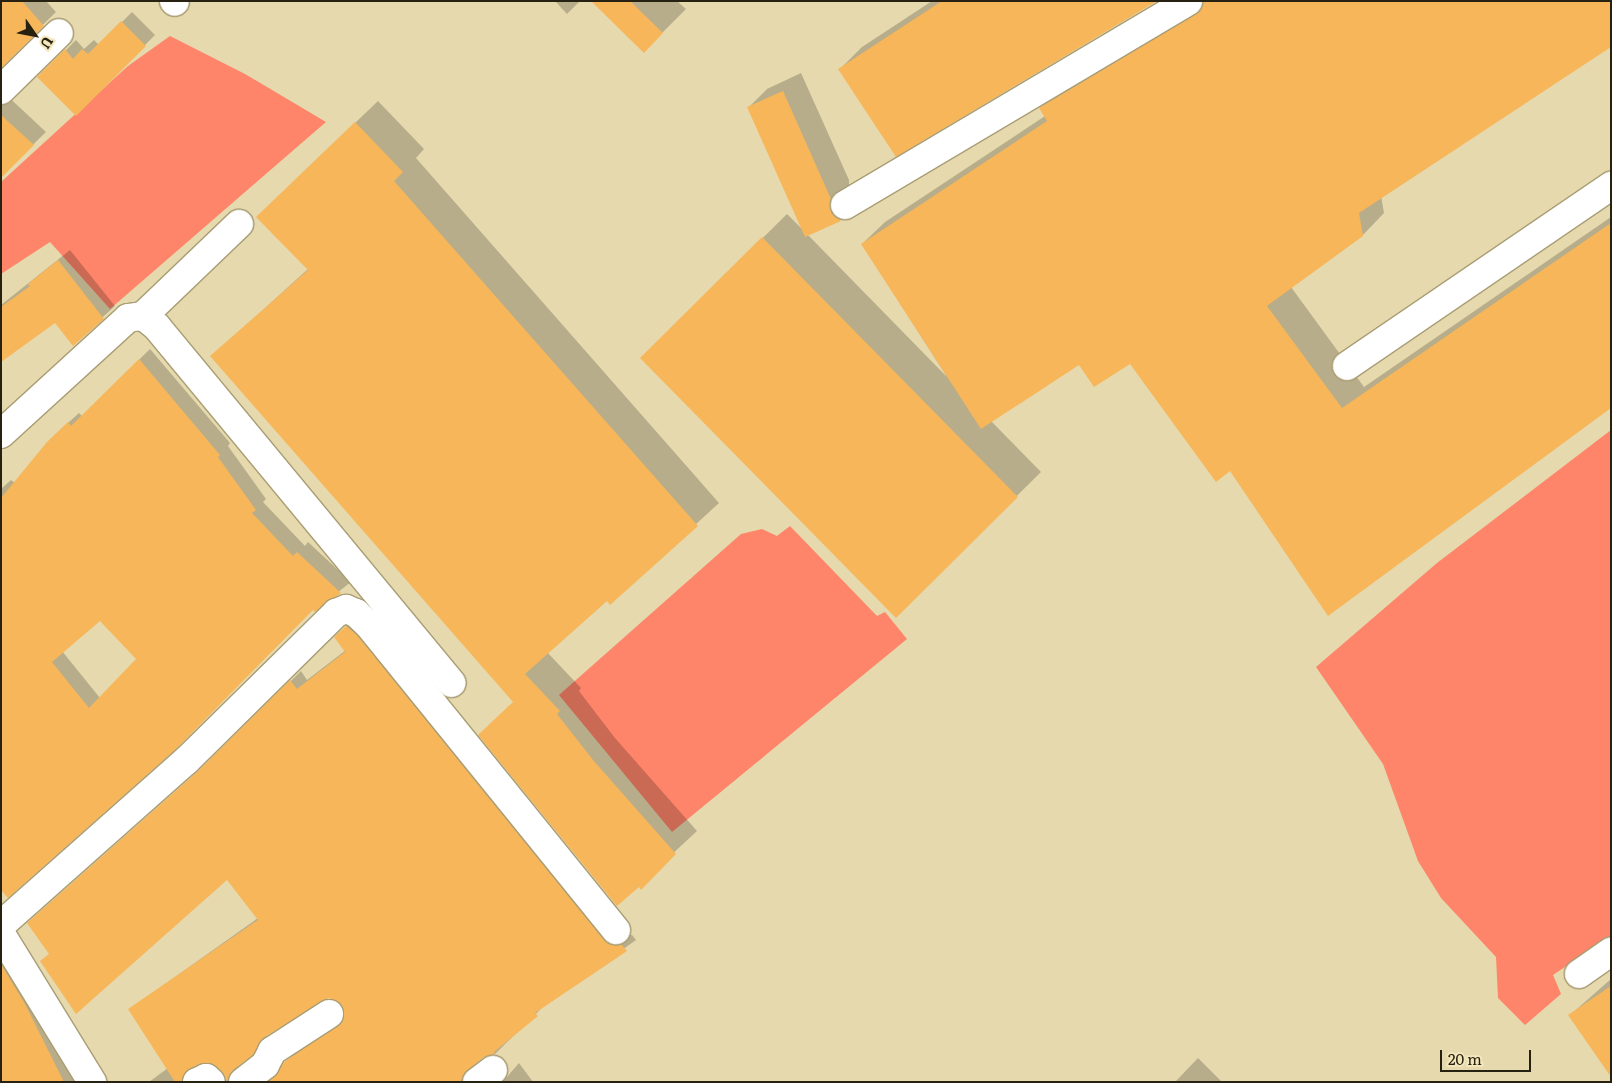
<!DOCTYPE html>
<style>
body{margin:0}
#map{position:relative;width:1612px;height:1083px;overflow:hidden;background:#e5d9ad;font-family:Literata,serif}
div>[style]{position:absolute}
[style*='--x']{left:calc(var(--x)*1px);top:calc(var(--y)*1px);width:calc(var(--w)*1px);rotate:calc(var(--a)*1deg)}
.green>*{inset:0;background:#fe856a}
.shadow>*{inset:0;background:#0003}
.building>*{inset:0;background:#f7b659}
.roads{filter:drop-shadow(1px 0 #a99d74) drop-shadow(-1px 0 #a99d74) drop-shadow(0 1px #a99d74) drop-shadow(0 -1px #a99d74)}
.minor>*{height:28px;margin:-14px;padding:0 14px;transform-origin:14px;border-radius:14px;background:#fff}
span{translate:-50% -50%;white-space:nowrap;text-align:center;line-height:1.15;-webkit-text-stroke:5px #f3e6ba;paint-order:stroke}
.frame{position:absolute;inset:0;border:2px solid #262110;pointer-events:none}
.north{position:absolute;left:10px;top:10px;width:50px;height:50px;-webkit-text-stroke:4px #f3e6ba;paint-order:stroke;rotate:123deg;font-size:14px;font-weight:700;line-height:20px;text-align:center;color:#262110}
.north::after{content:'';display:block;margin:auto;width:18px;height:22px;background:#262110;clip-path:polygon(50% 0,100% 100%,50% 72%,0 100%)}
.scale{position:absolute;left:1440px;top:1050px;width:91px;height:22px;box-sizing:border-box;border:2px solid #262110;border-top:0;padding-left:6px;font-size:15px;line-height:18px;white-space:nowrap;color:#262110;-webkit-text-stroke:4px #f3e6ba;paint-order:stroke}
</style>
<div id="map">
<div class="green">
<i style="clip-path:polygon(170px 36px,245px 74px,326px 122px,110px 309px,50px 242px,1px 274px,1px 182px,128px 66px)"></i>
<i style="clip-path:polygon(1611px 430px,1611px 936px,1553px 975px,1561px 994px,1525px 1025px,1498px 998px,1496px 957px,1441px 898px,1418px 861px,1383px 764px,1316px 667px,1437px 563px)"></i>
<i style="clip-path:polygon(790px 526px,877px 616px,885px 612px,907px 639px,672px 832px,559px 695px,741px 534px,762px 529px,777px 536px)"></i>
</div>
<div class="shadow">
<i style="clip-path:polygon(1px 1px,46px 1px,56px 12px,2px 65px)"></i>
<i style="clip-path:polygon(555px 1px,580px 1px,567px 14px)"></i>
<i style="clip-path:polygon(593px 1px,677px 1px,686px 9px,644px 51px)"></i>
<i style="clip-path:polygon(932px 1px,1155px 1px,840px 69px,862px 47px)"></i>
<i style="clip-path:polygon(1205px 1px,1381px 196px,1384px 213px,1362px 236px,1291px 287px,1364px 387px,1611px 217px,1611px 407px,1230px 469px,1130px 362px,1079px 363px,991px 421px,1041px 472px,896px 616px,641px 358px,787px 214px,803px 230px,749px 107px,767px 89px,801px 73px,849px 180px,849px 194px,859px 202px,840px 220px,808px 235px,947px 377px,862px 244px,885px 222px,1045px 116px,1040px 108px,1062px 86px)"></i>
<i style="clip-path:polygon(132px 12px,155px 35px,76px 114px,39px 77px,76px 40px,84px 49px,94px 40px,99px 45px)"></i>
<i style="clip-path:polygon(1px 90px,46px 132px,1px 176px)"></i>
<i style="clip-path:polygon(378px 101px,424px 149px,416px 158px,719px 503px,610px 603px,607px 599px,547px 652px,581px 688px,579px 691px,615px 738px,697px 831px,639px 885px,514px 701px,212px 356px,308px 269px,280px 195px)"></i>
<i style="clip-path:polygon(70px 250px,115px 306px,73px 344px,56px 322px,1px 352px,1px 305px)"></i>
<i style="clip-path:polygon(evenodd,150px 349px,230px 443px,228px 446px,266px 499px,263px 502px,305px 546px,308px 542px,351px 582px,315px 610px,313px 608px,1px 888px,1px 489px,11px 480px,15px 483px,59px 431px,79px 413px,82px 416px,150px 349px,100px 619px,138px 659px,100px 698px,62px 651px,100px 619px)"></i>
<i style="clip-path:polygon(357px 617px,621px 935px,632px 935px,636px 940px,546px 1004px,495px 1054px,483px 1056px,473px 1065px,476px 1082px,431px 1082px,346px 972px,269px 1033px,238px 1066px,241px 1082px,226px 1082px,227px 1076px,216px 1065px,200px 1062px,191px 1070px,196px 1082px,149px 1082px,168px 1068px,130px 1009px,258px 918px,227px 878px,50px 953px,208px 763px,301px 671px,307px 680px,346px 650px,346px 627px)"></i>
<i style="clip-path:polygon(1px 951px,83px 1082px,1px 1082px)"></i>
<i style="clip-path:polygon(1611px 979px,1611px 1075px,1570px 1015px)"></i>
<i style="clip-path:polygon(348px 1018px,392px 1082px,268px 1082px,296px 1052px)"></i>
<i style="clip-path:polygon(1198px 1058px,1222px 1082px,1175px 1082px)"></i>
<i style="clip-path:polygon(519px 1063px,533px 1082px,499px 1082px,507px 1077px)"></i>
</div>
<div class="building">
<i style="clip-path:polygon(1px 1px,22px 1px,44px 26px,1px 68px)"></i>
<i style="clip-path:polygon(591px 1px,630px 1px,663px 33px,644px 53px)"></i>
<i style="clip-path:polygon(942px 1px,1157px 1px,896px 157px,838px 69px)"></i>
<i style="clip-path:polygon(1204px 1px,1611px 1px,1611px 47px,1359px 213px,1363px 236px,1267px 306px,1342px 408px,1611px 223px,1611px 408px,1328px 616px,1230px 471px,1216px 482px,1130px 364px,1094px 387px,1079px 365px,981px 429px,861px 244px,1047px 121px,1039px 108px,1196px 14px)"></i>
<i style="clip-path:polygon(121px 21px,146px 46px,76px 116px,37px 77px,65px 49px,73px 59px,82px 49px,88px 54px)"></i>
<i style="clip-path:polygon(783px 91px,831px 199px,831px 213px,841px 221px,805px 237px,747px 107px)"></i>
<i style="clip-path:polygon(1px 115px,34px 145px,1px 178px)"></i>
<i style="clip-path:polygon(355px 122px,403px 172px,394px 181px,698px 526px,610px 605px,607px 601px,525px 674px,560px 711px,557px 714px,593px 760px,676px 854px,641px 890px,639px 887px,617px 906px,478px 735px,513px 702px,210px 356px,308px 270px,256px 217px)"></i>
<i style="clip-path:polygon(762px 237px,1018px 497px,896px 618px,640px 358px)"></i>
<i style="clip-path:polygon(58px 260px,104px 319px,73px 346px,55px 323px,1px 362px,1px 307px,30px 286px,28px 284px)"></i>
<i style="clip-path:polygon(evenodd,139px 359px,220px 455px,218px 457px,256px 510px,252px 513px,293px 556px,297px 552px,341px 593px,315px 612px,313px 610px,175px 750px,8px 898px,1px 890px,1px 498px,47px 442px,68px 422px,71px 426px,139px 359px,100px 621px,136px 659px,89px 708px,52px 662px,100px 621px)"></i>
<i style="clip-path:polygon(346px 626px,357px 635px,604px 940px,611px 945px,621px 944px,627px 951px,535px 1013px,538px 1016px,494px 1052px,495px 1055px,484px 1057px,468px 1070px,462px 1082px,269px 1082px,284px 1062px,343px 1022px,342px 1006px,329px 998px,263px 1038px,253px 1055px,233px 1070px,228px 1082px,221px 1070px,207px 1063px,191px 1068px,182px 1082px,175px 1082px,128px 1009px,258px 920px,227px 880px,76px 1014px,40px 961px,49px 954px,27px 923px,196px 773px,290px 680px,297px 689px,345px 652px,334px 637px)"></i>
<i style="clip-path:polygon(1px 964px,25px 1004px,64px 1082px,1px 1082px)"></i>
<i style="clip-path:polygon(1611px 986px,1611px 1077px,1568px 1015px)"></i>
</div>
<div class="roads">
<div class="minor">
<i style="--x:174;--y:1;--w:1;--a:45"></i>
<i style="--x:1;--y:90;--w:81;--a:-44.5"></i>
<i style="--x:845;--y:205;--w:399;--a:-30.7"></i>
<i style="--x:143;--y:316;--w:133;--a:-43.8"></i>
<i style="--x:1347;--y:366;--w:320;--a:-34.3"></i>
<i style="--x:1;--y:434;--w:172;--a:-42.4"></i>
<i style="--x:128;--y:318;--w:15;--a:-8"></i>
<i style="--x:143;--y:316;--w:18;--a:38"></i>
<i style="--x:157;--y:327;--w:462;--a:50.4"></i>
<i style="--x:1;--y:925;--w:247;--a:-41.6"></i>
<i style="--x:186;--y:761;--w:211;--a:-44.6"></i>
<i style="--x:336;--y:613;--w:11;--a:-22"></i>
<i style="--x:346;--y:609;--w:11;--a:22"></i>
<i style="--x:356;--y:613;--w:16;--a:43"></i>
<i style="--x:368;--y:624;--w:394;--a:51"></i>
<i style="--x:1;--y:934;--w:174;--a:58.4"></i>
<i style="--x:1579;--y:974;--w:39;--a:-35"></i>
<i style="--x:197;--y:1082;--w:10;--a:-24"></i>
<i style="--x:206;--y:1078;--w:6;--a:39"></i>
<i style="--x:243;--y:1082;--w:28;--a:-38"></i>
<i style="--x:265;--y:1065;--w:16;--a:-63"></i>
<i style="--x:272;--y:1051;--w:68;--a:-33"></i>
<i style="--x:477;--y:1082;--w:20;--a:-37"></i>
</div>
</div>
<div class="frame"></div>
<div class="north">U</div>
<div class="scale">20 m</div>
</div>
